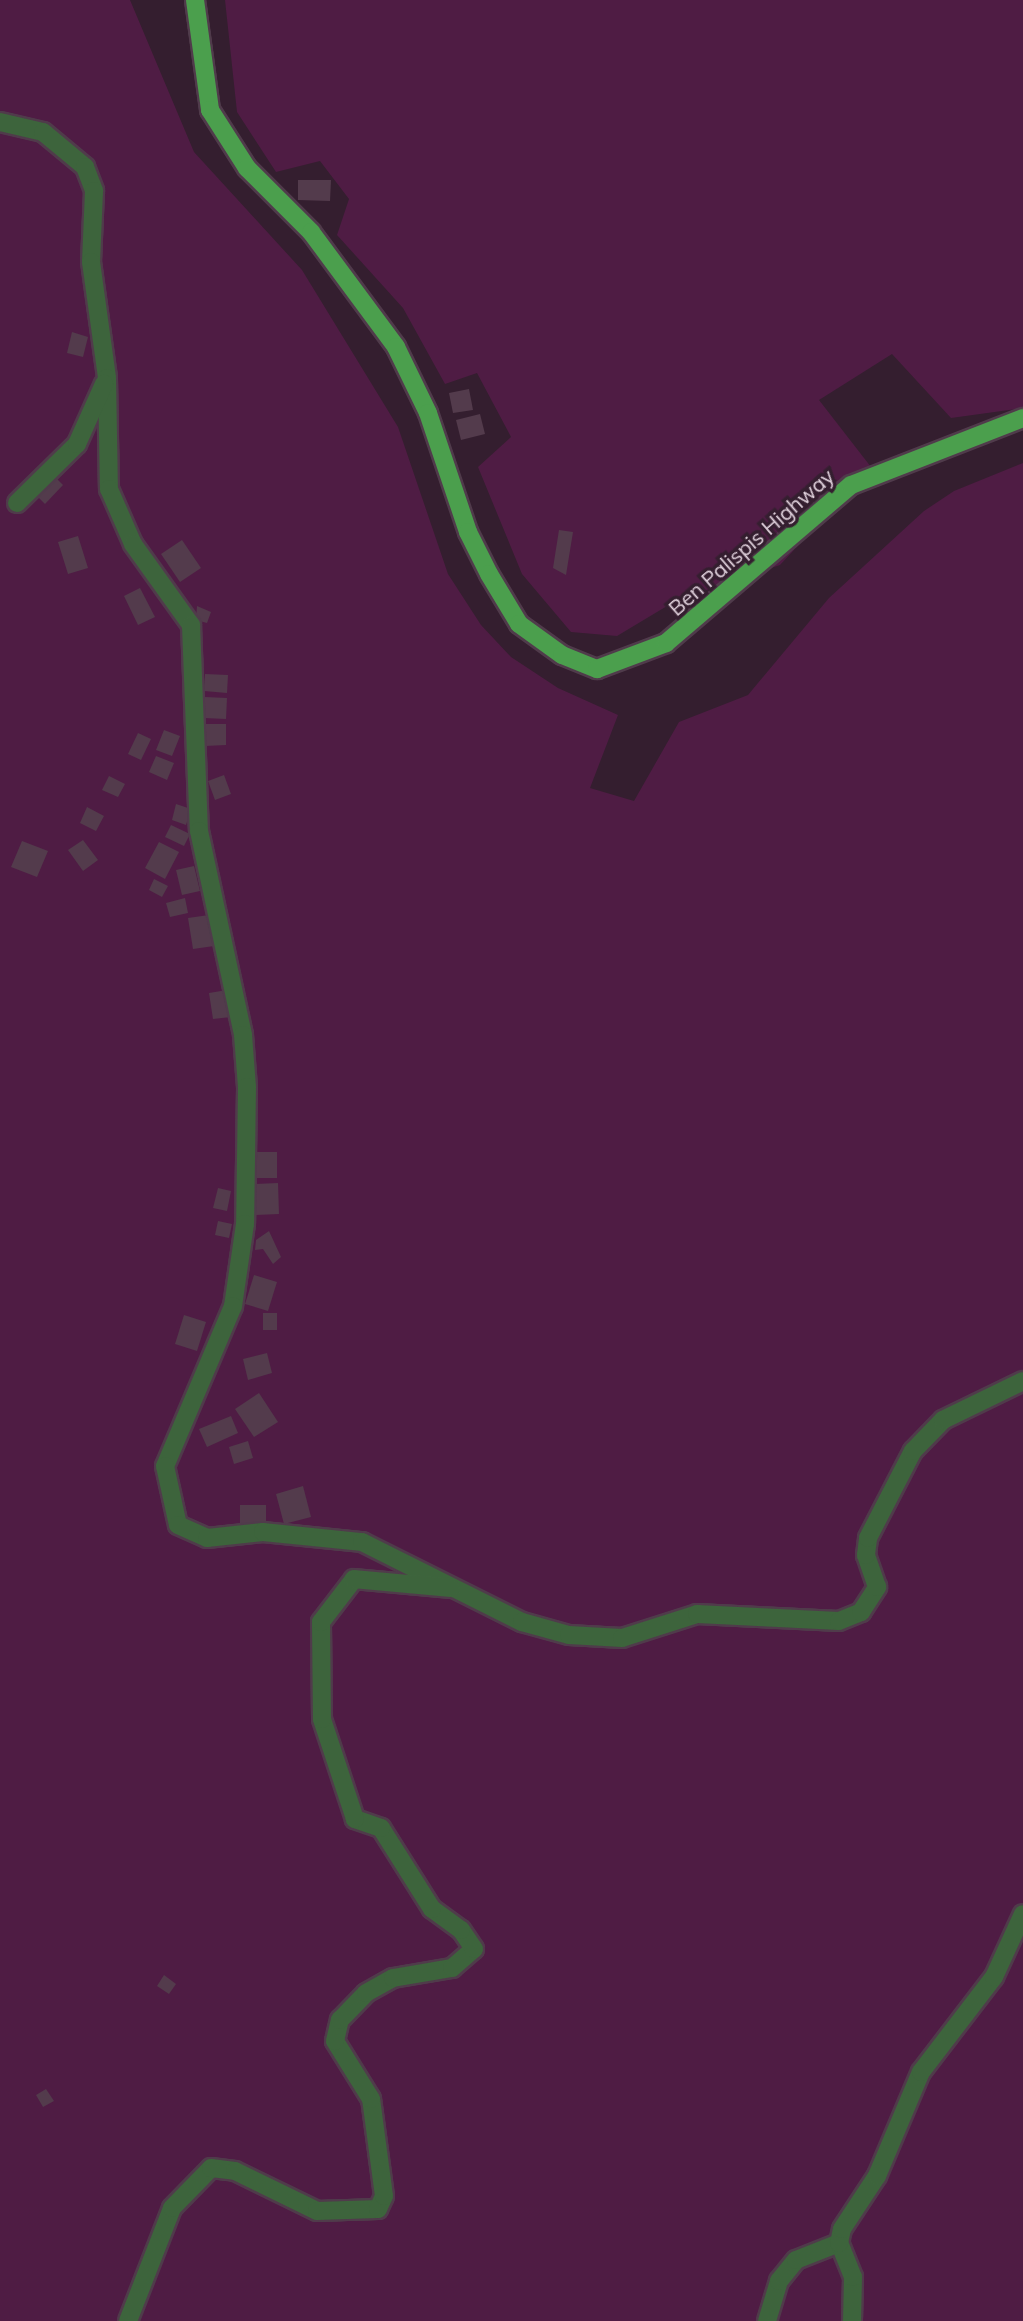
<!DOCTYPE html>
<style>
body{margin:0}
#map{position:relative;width:1023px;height:2321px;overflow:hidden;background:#341e2f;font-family:Mulish,sans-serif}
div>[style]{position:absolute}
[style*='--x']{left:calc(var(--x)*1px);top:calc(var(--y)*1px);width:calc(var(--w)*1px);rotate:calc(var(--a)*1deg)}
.green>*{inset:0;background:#4f1c44}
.building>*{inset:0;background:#533b4c}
.roads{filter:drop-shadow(2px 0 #503b4b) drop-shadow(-2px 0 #503b4b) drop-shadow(0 2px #503b4b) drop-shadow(0 -2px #503b4b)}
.street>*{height:18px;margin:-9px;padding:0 9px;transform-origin:9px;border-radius:9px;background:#3d643c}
.primary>*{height:18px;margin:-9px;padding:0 9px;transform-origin:9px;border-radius:9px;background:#4b9f4d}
span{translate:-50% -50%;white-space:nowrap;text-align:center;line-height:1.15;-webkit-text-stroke:7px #341e2f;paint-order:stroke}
.street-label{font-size:21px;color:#e2d3de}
</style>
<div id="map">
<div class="green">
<i style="clip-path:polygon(0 0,130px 0,194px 152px,302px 270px,398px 427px,448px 574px,481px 625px,511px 657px,558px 688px,618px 715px,590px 788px,634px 801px,679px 722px,748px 695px,829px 598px,924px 511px,954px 491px,1023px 463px,1023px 2321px,0 2321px)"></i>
<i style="clip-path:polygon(225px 0,1023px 0,1023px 408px,951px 418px,892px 354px,819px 400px,871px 467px,780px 565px,677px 600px,617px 636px,571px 632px,522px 574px,478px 467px,511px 437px,477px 373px,445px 384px,403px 308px,337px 235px,349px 199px,320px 161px,276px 172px,237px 112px)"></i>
</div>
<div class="building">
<i style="clip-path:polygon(298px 180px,331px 180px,330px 201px,298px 200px)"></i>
<i style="clip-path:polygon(72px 332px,88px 337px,83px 357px,67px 353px)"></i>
<i style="clip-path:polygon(469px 389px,473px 410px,453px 413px,449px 393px)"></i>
<i style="clip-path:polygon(480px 414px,485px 434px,461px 440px,456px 420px)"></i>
<i style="clip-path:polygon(54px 476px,63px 485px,45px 504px,35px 494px)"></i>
<i style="clip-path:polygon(559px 530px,573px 532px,566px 575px,553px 568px)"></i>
<i style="clip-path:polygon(78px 536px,88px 568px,68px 574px,58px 542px)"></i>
<i style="clip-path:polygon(182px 540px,201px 568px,180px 582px,161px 554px)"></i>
<i style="clip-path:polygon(140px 588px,155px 617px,138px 625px,124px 596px)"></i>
<i style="clip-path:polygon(197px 606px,211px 612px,207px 623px,196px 620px)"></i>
<i style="clip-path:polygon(205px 674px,228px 675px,227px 693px,204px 691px)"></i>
<i style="clip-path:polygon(205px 697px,227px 698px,226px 719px,204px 718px)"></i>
<i style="clip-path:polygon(205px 724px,226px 724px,226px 745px,205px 746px)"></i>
<i style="clip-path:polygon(164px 730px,180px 736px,172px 756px,156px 750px)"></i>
<i style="clip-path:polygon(138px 733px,151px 739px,141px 760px,128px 754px)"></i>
<i style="clip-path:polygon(156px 756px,174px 763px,167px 780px,149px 772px)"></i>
<i style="clip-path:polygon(224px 775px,231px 794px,215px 800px,208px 781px)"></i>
<i style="clip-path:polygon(109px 776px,125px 784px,118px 797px,102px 790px)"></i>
<i style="clip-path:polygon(176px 804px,191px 809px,186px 825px,172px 820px)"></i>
<i style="clip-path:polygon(87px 807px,104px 816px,96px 831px,80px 823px)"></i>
<i style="clip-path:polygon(171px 825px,190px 834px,184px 846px,165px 837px)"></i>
<i style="clip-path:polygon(83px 840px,98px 860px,83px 871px,68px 850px)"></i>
<i style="clip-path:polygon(22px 841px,48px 851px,37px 877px,11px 867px)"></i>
<i style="clip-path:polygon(159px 842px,179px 852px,165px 879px,145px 868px)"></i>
<i style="clip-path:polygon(194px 866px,200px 891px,182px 895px,176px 870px)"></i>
<i style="clip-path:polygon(154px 879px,168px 886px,162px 897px,149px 890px)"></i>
<i style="clip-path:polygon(185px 898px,188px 913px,170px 917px,166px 903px)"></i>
<i style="clip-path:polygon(209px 915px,214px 946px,193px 949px,188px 918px)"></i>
<i style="clip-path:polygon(227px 990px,231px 1017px,213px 1019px,209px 993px)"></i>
<i style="clip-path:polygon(256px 1152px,277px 1152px,277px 1178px,257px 1178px)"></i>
<i style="clip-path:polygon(278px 1183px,279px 1214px,256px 1215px,255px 1184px)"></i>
<i style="clip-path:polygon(218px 1188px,231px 1191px,227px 1211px,213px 1208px)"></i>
<i style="clip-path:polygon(218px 1221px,232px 1224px,229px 1238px,215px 1235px)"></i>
<i style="clip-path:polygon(269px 1231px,281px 1257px,273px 1264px,263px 1249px,255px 1250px,256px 1240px)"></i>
<i style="clip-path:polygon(254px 1275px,277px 1282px,268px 1311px,245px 1304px)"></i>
<i style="clip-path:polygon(263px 1313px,277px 1313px,277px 1330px,263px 1330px)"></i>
<i style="clip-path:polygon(184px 1315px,206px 1322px,197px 1351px,175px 1344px)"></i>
<i style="clip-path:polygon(267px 1353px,272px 1373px,248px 1380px,243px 1359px)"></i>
<i style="clip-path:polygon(259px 1393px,278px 1422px,254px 1437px,235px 1409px)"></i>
<i style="clip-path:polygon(231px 1416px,238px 1433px,207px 1447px,199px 1429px)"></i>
<i style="clip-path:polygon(248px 1441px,253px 1458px,234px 1464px,229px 1447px)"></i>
<i style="clip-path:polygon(303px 1486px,311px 1517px,284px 1524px,276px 1494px)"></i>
<i style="clip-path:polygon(240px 1505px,266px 1505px,266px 1523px,240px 1523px)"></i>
<i style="clip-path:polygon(164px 1975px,176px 1984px,169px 1994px,157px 1986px)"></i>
<i style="clip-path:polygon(46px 2089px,54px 2101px,43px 2107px,36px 2095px)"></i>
</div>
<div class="roads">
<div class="street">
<i style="--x:0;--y:122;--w:44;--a:13.1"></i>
<i style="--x:43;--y:132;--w:55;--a:39.8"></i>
<i style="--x:85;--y:167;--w:26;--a:69"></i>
<i style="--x:94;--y:191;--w:71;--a:92.4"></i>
<i style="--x:91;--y:262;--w:117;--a:82.1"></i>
<i style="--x:107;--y:378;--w:111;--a:89"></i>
<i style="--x:109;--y:489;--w:60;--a:66.4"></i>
<i style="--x:133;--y:544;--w:100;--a:54.4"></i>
<i style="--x:191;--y:625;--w:206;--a:87.8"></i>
<i style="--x:199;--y:831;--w:209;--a:77.8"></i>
<i style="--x:243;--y:1035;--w:52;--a:85.6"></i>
<i style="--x:247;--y:1087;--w:137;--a:90.8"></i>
<i style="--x:245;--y:1224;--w:83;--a:98.3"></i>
<i style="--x:233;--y:1306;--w:174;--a:113"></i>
<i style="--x:165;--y:1466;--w:60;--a:77.6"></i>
<i style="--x:178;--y:1525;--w:32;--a:24"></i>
<i style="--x:207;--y:1538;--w:56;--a:-6.1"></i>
<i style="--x:263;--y:1532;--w:100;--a:5.8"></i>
<i style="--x:362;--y:1542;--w:179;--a:26.6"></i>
<i style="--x:522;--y:1622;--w:49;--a:15.5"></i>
<i style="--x:569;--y:1635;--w:53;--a:3.2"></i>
<i style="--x:622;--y:1638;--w:79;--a:-17.7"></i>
<i style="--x:697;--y:1614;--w:142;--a:2.8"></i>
<i style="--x:839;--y:1621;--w:24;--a:-22"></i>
<i style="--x:861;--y:1612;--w:30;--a:-57"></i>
<i style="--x:877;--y:1587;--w:34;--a:-109"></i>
<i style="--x:866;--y:1555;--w:17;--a:-83"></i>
<i style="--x:868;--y:1538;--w:98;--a:-62.7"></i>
<i style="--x:913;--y:1451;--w:43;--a:-45.9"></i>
<i style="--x:943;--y:1420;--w:89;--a:-26"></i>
<i style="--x:17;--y:503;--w:84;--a:-44.5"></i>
<i style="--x:77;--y:444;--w:66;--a:-65.8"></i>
<i style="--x:128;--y:2321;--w:121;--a:-68.7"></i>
<i style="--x:172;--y:2208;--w:56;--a:-45.7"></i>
<i style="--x:211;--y:2168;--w:24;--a:7"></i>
<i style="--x:235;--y:2171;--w:91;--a:26"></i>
<i style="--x:317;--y:2211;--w:61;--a:-1.9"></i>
<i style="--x:378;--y:2209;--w:14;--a:-65"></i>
<i style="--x:384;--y:2196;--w:98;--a:-97.6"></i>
<i style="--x:371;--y:2099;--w:68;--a:-121.8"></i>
<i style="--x:335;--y:2041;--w:22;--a:-77"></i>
<i style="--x:340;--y:2020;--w:37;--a:-46"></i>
<i style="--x:366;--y:1993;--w:31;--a:-29"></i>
<i style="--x:393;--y:1978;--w:60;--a:-9.6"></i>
<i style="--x:452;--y:1968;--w:29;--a:-41"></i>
<i style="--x:474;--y:1949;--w:23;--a:-124"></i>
<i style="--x:461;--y:1930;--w:36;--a:-144"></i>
<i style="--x:432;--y:1909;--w:96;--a:-122.2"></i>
<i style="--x:381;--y:1828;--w:28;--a:-161"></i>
<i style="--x:355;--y:1819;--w:105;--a:-108.3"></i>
<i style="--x:322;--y:1719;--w:97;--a:-90.6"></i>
<i style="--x:321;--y:1622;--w:54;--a:-52.5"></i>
<i style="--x:354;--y:1579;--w:97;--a:5.3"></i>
<i style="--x:767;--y:2321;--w:42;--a:-73.3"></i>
<i style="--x:779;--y:2281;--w:27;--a:-51"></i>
<i style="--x:796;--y:2260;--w:46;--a:-21.6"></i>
<i style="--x:852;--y:2321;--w:44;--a:-88.7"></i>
<i style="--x:853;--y:2277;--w:37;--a:-112"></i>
<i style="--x:839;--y:2243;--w:14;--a:-78"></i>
<i style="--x:842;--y:2229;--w:64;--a:-56.6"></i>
<i style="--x:877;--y:2176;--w:113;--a:-67.1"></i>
<i style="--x:921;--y:2072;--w:120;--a:-52.5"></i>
<i style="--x:994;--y:1977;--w:69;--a:-65.3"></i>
</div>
<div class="primary">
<i style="--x:195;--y:0;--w:111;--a:82.2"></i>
<i style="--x:210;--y:110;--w:69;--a:57.5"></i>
<i style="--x:247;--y:168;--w:91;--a:45"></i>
<i style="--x:311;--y:232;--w:143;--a:53.5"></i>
<i style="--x:396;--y:347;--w:73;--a:64.1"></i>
<i style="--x:428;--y:413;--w:126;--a:71.4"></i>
<i style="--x:468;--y:532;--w:47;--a:63.4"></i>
<i style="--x:489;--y:574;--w:58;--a:59"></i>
<i style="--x:519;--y:624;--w:53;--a:35.8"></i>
<i style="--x:562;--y:655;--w:38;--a:22"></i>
<i style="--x:597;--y:669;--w:74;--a:-20.6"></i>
<i style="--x:666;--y:643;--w:243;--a:-40.5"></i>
<i style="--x:851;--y:485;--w:185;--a:-21.3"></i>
</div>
</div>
<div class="street-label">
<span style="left:751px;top:542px;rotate:-41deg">Ben Palispis Highway</span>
</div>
</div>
